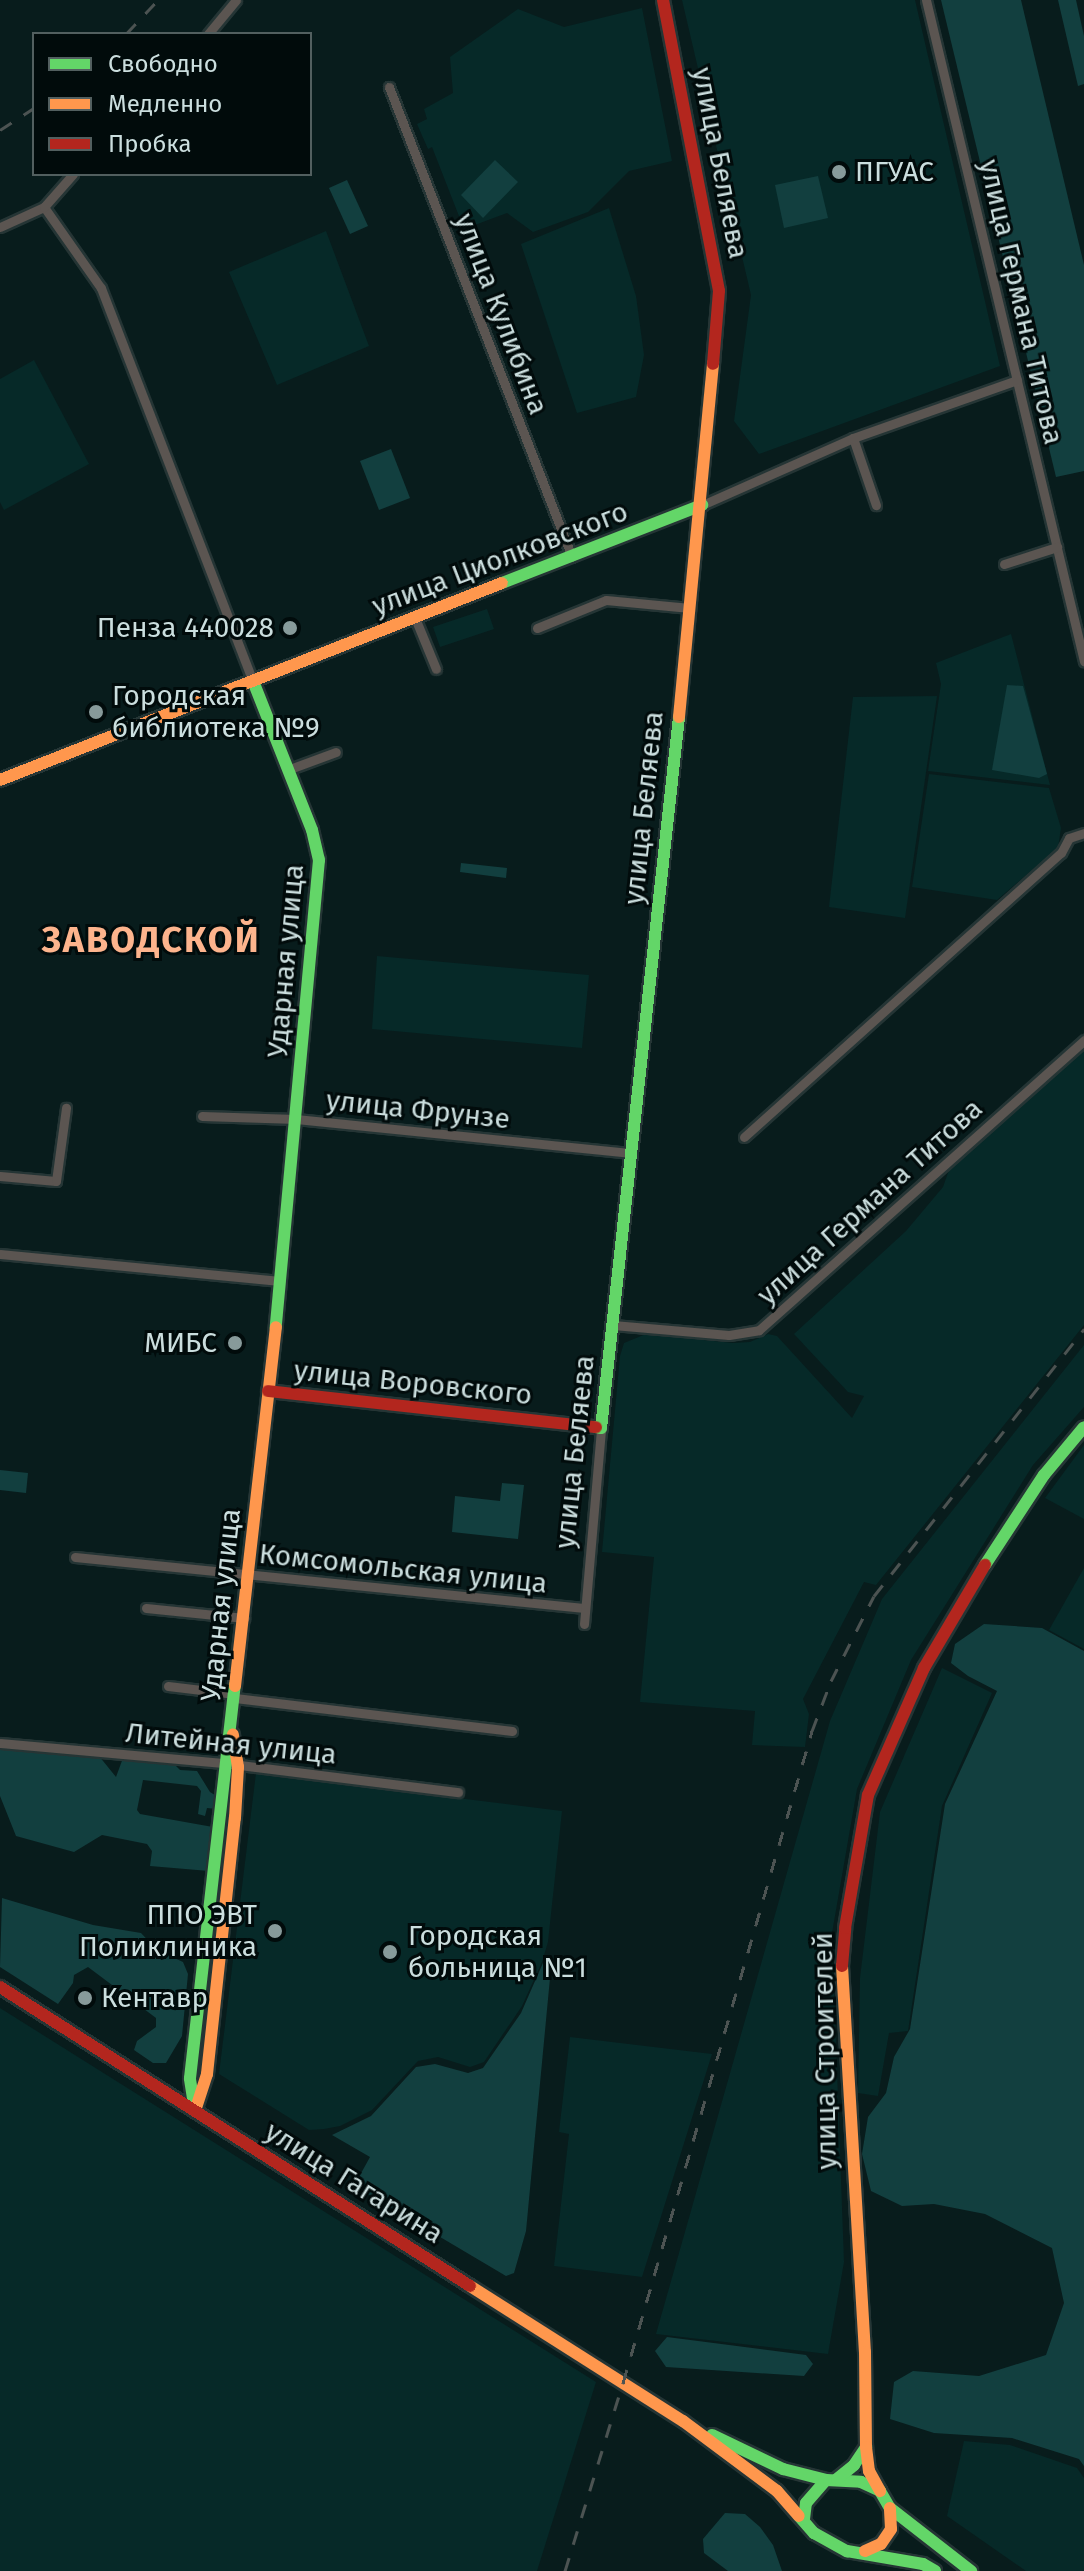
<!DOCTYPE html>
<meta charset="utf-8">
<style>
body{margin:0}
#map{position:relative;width:1084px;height:2571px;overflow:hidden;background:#081c1c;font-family:"Fira Sans",sans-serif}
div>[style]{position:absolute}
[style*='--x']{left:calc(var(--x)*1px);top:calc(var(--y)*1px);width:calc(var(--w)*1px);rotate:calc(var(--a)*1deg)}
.built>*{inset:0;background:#062928}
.green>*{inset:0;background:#123f3f}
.roads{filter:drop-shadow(2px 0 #253535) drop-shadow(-2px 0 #253535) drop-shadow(0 2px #253535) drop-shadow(0 -2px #253535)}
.street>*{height:9px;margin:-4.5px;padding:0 4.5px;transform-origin:4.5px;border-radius:4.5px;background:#5b5551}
.fast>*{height:12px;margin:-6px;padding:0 6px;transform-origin:6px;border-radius:6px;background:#63d668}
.slow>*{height:12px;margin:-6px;padding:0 6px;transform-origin:6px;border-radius:6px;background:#ff974d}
.jam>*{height:12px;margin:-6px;padding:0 6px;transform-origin:6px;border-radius:6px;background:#b3261e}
.rail>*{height:3px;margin-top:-1.5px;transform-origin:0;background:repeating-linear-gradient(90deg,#4c5352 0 14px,transparent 0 28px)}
.dots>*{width:22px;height:22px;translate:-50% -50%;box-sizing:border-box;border:4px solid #010b0b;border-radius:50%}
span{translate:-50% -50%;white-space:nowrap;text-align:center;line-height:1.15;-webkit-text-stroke:6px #010b0b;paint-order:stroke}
.street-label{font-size:28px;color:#cbdede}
.poi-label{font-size:28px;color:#cbdede}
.left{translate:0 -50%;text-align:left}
.right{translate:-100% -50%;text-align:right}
.district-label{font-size:36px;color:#fdb48d;font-weight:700;letter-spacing:2px}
.legend{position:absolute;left:32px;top:32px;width:280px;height:144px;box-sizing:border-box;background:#010b0b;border:2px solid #525f5f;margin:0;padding:10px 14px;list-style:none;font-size:24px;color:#cbdede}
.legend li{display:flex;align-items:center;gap:16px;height:40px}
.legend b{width:40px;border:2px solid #525f5f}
</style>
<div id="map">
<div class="built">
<i style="clip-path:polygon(682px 0,915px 0,1000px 366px,759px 454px,734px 421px,751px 295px)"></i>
<i style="clip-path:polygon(642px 8px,672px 161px,629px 171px,588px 212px,533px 232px,507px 213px,464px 229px,432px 147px,428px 149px,417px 124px,427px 119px,424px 109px,453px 93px,450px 57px,518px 9px,564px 27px)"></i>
<i style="clip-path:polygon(609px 208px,636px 296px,644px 355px,636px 397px,577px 413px,521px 244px)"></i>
<i style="clip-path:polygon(326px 231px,369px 346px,277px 385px,229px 272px)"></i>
<i style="clip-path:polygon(34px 360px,89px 464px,4px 510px,0 502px,0 379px)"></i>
<i style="clip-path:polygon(487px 609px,494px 629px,440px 647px,433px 627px)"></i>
<i style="clip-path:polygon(1011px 634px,1050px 785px,928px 771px,941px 684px,936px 663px)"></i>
<i style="clip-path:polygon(937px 696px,905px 918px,829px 907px,853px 697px)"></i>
<i style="clip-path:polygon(929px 774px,1049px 788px,1061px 828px,1058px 848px,997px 900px,912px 887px)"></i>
<i style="clip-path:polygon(377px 956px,589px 975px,582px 1048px,372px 1029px)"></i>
<i style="clip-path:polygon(1084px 1050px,1084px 1325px,876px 1585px,864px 1582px,803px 1699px,809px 1714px,805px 1747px,752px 1745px,755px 1711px,640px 1702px,654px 1557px,602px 1552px,620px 1356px,624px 1343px,646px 1334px,733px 1343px,750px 1342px,768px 1334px,777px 1336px,852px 1418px,864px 1396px,848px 1392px,794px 1334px,906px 1231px,943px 1187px,949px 1170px)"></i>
<i style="clip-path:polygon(1084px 1345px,1084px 1407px,1033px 1465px,911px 1660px,857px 1789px,832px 1933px,844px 2262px,828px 2354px,656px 2334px,830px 1721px,882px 1599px)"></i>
<i style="clip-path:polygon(1084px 1445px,1084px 1519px,1045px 1498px)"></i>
<i style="clip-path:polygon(1084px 1568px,1084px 1649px,1049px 1630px)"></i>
<i style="clip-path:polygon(942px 1668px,992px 1693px,942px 1806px,908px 2031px,889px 2033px,878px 2096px,858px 2093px,860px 1978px,880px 1812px)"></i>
<i style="clip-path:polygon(256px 1773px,562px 1811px,548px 1942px,542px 1962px,522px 2006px,484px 2062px,470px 2067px,438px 2057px,418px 2061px,372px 2110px,340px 2126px,324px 2129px,309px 2130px,219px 2074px)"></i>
<i style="clip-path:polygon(0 2008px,596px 2382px,537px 2571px,0 2571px)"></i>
<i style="clip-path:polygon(570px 2037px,712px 2054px,642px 2277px,554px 2266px,569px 2134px,559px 2132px)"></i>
<i style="clip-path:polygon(964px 2441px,1010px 2445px,1077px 2468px,1084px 2478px,1084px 2571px,1026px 2571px,947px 2516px)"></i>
</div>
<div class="green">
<i style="clip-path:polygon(941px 0,1021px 0,1084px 265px,1084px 471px,1056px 477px)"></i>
<i style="clip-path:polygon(1058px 0,1076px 0,1084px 36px,1084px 84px,1078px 86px)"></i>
<i style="clip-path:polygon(495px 160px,518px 182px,483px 218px,461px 195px)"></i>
<i style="clip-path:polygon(818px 176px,828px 218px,784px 228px,775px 185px)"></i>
<i style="clip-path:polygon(347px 180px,368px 226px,350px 234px,329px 188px)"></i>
<i style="clip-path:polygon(391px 449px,410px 498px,379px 510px,360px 461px)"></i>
<i style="clip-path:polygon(1007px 685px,1023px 686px,1047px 774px,1039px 778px,992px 770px)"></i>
<i style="clip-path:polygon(461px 863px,507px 868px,506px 878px,460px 872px)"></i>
<i style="clip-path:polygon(0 1470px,28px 1473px,26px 1493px,0 1490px)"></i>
<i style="clip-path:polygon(502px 1483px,524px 1485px,518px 1539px,452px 1532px,455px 1496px,500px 1501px)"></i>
<i style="clip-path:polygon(984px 1624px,1042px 1628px,1084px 1651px,1084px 2466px,1079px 2459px,1012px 2438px,934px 2433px,890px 2419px,894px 2382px,913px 2371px,979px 2376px,1046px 2355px,1064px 2303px,1052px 2248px,985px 2214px,934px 2204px,902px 2206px,871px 2191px,862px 2154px,868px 2117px,886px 2093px,894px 2057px,910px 2029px,945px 1804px,997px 1691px,968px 1676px,951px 1663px,955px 1644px)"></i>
<i style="clip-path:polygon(0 1746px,99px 1756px,116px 1777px,123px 1758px,172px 1762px,180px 1770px,197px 1771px,210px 1792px,218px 1797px,217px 1809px,207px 1808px,205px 1816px,198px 1814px,201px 1791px,197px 1786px,143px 1780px,137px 1810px,140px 1814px,213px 1827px,209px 1871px,150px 1866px,152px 1851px,147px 1844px,102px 1835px,74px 1852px,16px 1836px,0 1796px)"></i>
<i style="clip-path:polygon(228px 1777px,232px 1782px,198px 2077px,195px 2073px)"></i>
<i style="clip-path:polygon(2px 1898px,93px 1925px,141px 1933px,157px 1950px,183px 1962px,188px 1974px,182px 2036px,166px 2063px,153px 2063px,134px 2050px,137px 2041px,156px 2027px,156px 2018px,88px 1967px,74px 1975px,73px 1983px,58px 2004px,0 1967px)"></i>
<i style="clip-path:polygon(546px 1956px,552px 1957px,526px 2231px,514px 2273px,506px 2276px,354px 2186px,370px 2157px,332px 2135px,371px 2116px,416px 2067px,435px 2064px,468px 2073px,483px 2068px,521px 2013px)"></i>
<i style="clip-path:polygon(667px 2337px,806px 2355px,813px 2364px,804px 2376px,666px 2367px,655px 2351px)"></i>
<i style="clip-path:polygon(725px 2513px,745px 2514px,760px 2527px,773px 2545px,782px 2571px,728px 2571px,704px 2553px,703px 2539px)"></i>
</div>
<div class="roads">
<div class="street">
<i style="--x:926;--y:0;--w:680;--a:76.56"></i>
<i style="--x:208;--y:34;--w:44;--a:-50.5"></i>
<i style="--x:389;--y:87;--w:504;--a:68.73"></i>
<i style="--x:44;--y:207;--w:99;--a:54.9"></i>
<i style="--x:101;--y:288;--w:421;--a:68.9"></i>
<i style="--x:0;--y:227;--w:48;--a:-24.4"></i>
<i style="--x:44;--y:207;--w:44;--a:-48.7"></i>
<i style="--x:853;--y:438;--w:71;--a:71.1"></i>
<i style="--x:702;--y:505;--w:165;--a:-23.9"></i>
<i style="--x:853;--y:438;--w:174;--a:-19.5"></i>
<i style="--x:1004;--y:564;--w:56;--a:-17.8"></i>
<i style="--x:415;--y:618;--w:55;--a:67.6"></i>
<i style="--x:537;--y:628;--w:74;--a:-22.1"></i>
<i style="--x:606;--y:600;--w:84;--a:5.4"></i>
<i style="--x:287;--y:770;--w:52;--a:-20.2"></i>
<i style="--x:202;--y:1116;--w:94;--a:1.8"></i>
<i style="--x:296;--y:1119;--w:335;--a:5.8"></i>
<i style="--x:744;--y:1137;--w:426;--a:-41.9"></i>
<i style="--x:1061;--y:853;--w:17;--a:-62"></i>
<i style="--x:1069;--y:838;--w:16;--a:-18"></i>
<i style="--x:0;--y:1176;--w:56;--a:5.1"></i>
<i style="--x:56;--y:1181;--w:74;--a:-82.2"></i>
<i style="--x:0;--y:1254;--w:282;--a:5.5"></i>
<i style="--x:613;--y:1325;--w:116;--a:4.9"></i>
<i style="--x:729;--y:1335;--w:30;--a:-9"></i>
<i style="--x:759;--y:1330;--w:436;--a:-41.7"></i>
<i style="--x:75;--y:1557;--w:512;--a:5.72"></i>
<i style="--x:146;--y:1608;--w:99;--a:5.8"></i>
<i style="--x:584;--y:1624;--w:197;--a:-85"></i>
<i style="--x:168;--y:1686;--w:67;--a:6.8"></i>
<i style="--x:235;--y:1698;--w:279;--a:6.8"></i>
<i style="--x:0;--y:1743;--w:225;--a:5.1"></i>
<i style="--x:224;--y:1763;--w:236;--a:7.1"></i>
</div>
<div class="fast">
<i style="--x:502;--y:583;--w:215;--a:-21.3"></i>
<i style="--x:253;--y:681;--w:160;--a:68.4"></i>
<i style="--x:312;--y:830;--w:31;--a:77"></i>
<i style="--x:319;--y:860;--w:469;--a:95.3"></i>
<i style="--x:596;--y:1427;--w:5;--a:11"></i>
<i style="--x:601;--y:1428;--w:715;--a:-83.74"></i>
<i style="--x:985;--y:1565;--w:108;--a:-56.8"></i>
<i style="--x:1044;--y:1475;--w:62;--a:-50.2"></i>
<i style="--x:195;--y:2111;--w:33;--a:-99"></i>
<i style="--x:190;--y:2078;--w:395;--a:-83.5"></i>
<i style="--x:712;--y:2435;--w:79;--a:25.6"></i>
<i style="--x:783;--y:2469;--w:44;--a:14.3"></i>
<i style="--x:826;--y:2480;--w:35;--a:3"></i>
<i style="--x:861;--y:2482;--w:21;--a:25"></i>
<i style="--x:880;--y:2491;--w:20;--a:60"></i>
<i style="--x:890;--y:2508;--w:103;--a:37.9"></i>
<i style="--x:837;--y:2479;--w:22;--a:-39"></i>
<i style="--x:854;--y:2465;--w:22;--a:-56"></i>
<i style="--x:799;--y:2516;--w:23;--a:49"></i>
<i style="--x:814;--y:2533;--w:38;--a:29"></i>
<i style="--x:847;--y:2551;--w:77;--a:9.7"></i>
<i style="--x:923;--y:2564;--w:14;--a:30"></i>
<i style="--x:804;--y:2519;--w:16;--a:-83"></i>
<i style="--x:806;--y:2503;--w:30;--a:-49"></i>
</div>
<div class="slow">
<i style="--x:679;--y:717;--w:355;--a:-84.5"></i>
<i style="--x:0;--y:780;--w:539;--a:-21.43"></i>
<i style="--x:235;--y:1686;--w:361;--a:-83.5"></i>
<i style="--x:842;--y:1966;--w:387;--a:86.6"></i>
<i style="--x:865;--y:2352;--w:95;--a:89.4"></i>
<i style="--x:866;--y:2447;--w:24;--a:83"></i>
<i style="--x:869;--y:2471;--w:23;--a:61"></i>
<i style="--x:196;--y:2108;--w:36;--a:-72"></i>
<i style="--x:207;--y:2074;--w:258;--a:-83.8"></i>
<i style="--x:235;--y:1818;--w:51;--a:-86.6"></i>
<i style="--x:238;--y:1767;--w:33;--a:-99"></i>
<i style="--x:470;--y:2286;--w:252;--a:32.4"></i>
<i style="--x:683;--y:2421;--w:117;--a:36.7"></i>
<i style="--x:777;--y:2491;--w:33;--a:49"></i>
<i style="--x:865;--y:2551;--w:17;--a:-24"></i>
<i style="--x:881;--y:2544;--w:18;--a:-56"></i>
<i style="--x:891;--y:2529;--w:21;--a:-93"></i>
</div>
<div class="jam">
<i style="--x:663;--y:0;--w:296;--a:79.1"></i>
<i style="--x:719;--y:291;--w:73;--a:94.7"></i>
<i style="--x:268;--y:1391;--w:330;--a:6.3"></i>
<i style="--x:842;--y:1966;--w:38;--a:-85"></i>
<i style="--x:845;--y:1928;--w:135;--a:-80.2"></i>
<i style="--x:868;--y:1795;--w:139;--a:-66.2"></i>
<i style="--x:924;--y:1668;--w:120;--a:-59.4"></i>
<i style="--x:0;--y:1987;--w:557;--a:32.46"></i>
</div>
</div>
<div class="rail">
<i style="--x:126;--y:34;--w:47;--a:-46.7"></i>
<i style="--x:0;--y:130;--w:40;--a:-32.9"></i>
<i style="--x:565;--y:2571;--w:197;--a:-72.9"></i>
<i style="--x:623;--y:2383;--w:679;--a:-73.83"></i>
<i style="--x:812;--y:1731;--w:53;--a:-69.2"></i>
<i style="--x:831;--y:1681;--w:95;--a:-63.2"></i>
<i style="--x:874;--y:1596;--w:340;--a:-51.8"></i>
</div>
<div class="dots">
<i style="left:839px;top:172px;background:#879a9a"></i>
<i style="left:290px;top:628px;background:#879a9a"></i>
<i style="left:96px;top:712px;background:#879a9a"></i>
<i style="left:235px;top:1343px;background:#879a9a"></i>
<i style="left:275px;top:1931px;background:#879a9a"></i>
<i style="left:390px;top:1952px;background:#879a9a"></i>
<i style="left:85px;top:1998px;background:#879a9a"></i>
</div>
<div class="street-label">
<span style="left:720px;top:163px;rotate:79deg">улица Беляева</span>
<span style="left:1021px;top:302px;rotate:77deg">улица Германа Титова</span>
<span style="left:501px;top:314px;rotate:69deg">улица Кулибина</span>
<span style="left:500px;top:559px;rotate:-21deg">улица Циолковского</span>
<span style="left:644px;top:808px;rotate:-84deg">улица Беляева</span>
<span style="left:286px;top:961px;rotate:-85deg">Ударная улица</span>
<span style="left:418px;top:1110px;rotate:6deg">улица Фрунзе</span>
<span style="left:870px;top:1202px;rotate:-42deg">улица Германа Титова</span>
<span style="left:413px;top:1383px;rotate:6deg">улица Воровского</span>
<span style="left:575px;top:1452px;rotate:-84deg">улица Беляева</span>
<span style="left:403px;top:1569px;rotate:6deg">Комсомольская улица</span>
<span style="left:221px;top:1605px;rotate:-84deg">Ударная улица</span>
<span style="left:231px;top:1744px;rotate:6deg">Литейная улица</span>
<span style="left:825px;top:2051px;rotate:-91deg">улица Строителей</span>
<span style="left:354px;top:2183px;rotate:32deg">улица Гагарина</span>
</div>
<div class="poi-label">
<span class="left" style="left:855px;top:172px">ПГУАС</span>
<span class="right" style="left:274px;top:628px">Пенза 440028</span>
<span class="left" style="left:112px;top:712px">Городская<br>библиотека №9</span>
<span class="right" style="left:217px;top:1343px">МИБС</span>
<span class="right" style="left:257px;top:1931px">ППО ЭВТ<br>Поликлиника</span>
<span class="left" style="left:408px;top:1952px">Городская<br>больница №1</span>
<span class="left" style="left:101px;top:1998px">Кентавр</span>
</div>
<div class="district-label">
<span style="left:151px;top:941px">ЗАВОДСКОЙ</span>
</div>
<ul class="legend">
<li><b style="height:10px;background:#63d668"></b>Свободно</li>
<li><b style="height:10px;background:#ff974d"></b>Медленно</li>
<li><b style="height:10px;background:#b3261e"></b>Пробка</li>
</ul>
</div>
